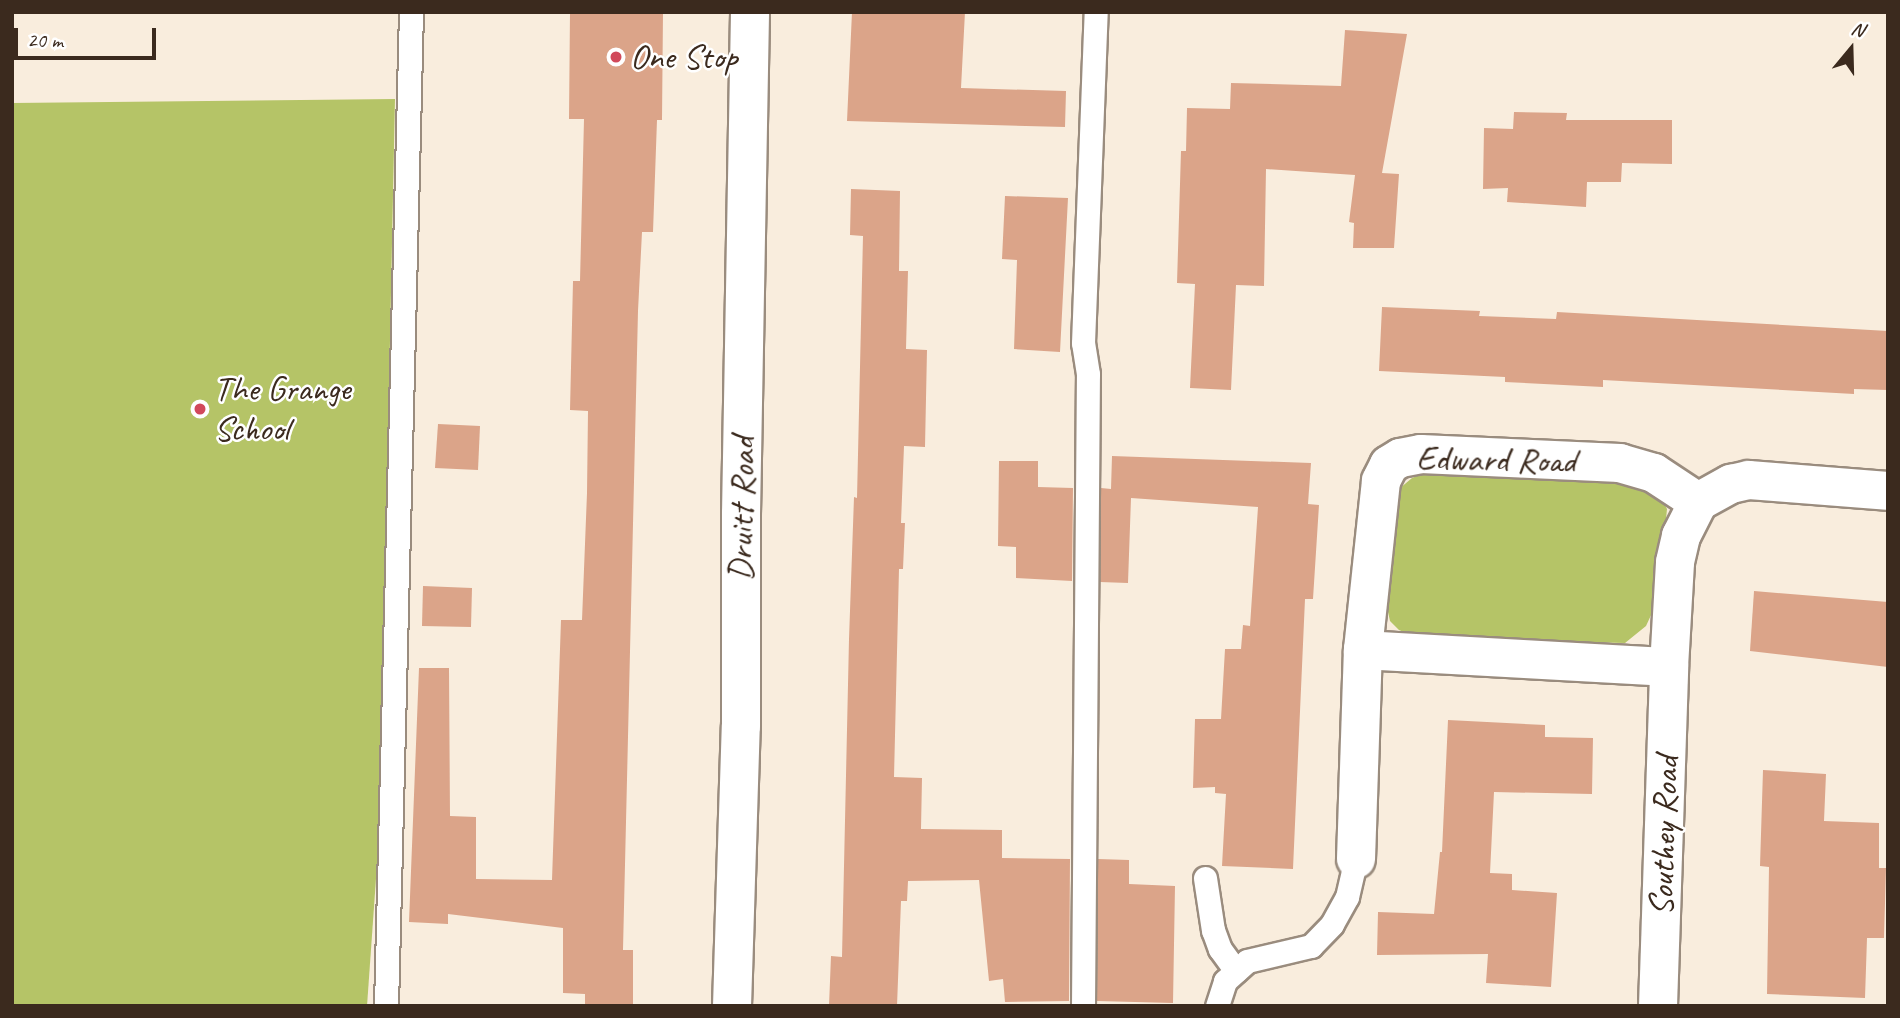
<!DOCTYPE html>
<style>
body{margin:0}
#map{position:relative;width:1900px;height:1018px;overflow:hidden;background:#f9eddd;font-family:Caveat,sans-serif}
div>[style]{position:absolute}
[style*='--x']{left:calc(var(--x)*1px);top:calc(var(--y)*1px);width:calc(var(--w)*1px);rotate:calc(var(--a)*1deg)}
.green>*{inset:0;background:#b5c467}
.building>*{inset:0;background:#dba489}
.roads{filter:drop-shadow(2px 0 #9a8c7e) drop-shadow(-2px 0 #9a8c7e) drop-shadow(0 2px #9a8c7e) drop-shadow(0 -2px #9a8c7e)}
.service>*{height:23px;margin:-11.5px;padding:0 11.5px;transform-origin:11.5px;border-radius:11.5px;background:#fff}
.minor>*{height:38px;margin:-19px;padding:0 19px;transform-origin:19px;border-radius:19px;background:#fff}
.dots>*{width:19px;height:19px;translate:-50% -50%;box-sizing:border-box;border:4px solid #fff;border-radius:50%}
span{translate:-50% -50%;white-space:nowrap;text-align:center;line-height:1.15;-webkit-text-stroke:5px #fff;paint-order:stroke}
.poi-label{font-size:35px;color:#3b2a1e}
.left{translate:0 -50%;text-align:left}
.street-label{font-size:35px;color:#3b2a1e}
.frame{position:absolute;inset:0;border:14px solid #3b2a1e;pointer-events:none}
.north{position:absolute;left:1816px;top:14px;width:70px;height:70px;-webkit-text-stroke:5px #fff;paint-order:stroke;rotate:19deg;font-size:19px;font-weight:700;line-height:28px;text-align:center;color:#3b2a1e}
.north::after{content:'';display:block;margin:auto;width:24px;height:32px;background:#3b2a1e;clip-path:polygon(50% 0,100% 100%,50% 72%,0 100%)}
.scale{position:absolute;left:14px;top:28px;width:142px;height:32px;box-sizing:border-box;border:4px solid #3b2a1e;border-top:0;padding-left:9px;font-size:21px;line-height:24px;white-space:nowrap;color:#3b2a1e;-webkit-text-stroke:5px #fff;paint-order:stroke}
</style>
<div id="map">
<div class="green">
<i style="clip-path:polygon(395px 99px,380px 822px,367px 1006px,12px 1006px,12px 103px)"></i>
<i style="clip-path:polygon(1425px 473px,1629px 480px,1661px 497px,1667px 509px,1666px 519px,1656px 550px,1652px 613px,1646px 626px,1625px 643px,1487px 640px,1413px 636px,1399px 630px,1390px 621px,1388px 612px,1399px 489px,1412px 478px)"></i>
</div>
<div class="building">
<i style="clip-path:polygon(570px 12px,663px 12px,662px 120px,657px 120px,653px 232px,642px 232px,638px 311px,623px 950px,633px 950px,633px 1006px,585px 1006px,585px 994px,563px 993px,563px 928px,448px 914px,448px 924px,409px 922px,419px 668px,449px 668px,450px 816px,476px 817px,476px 879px,552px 880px,561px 620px,582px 620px,587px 493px,588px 411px,570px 410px,573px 281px,580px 281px,584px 119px,569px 119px)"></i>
<i style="clip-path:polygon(852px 12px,965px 12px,961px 88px,1066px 91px,1065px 127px,847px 121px)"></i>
<i style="clip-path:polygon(1345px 30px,1407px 34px,1382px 173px,1399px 174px,1394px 248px,1353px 248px,1354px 223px,1349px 222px,1355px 175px,1266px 169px,1264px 286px,1236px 285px,1231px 390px,1190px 388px,1195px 284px,1177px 283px,1181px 151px,1186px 151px,1187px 108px,1230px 109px,1231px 83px,1341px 86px)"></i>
<i style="clip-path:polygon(1514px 112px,1567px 113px,1566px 120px,1672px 120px,1672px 164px,1622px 163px,1621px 182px,1587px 182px,1586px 207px,1507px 202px,1508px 188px,1483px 189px,1484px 128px,1513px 129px)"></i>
<i style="clip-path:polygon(851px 189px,900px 191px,899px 271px,908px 271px,906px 349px,927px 350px,925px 447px,904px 446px,901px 523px,905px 523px,903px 569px,899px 569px,894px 777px,922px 778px,921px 829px,1002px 830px,1002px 858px,1070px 859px,1069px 1001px,1005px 1002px,1003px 979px,989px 981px,979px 880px,908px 881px,907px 901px,901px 901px,897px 1006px,829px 1006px,831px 956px,842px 957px,849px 639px,854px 497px,857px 498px,863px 236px,850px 235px)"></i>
<i style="clip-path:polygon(1005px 196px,1068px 198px,1060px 352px,1014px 349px,1017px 260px,1002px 259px)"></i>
<i style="clip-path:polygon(1382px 307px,1480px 311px,1479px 316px,1556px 319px,1557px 312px,1888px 331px,1888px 390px,1854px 389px,1854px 394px,1603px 380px,1603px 387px,1505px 382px,1505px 377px,1379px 371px)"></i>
<i style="clip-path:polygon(438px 424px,480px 426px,478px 470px,435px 468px)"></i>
<i style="clip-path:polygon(1112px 456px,1311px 463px,1308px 504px,1319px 505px,1313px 599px,1305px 599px,1293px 869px,1222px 866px,1226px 794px,1215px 793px,1215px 787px,1193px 788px,1195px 719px,1221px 719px,1225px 649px,1241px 649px,1243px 625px,1250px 626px,1258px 507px,1131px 498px,1128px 583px,1100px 582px,1101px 488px,1111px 489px)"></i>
<i style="clip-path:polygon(999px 461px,1038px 461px,1038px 487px,1073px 488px,1072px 581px,1016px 578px,1016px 547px,998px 546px)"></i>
<i style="clip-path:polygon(423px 586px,472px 588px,471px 627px,422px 626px)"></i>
<i style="clip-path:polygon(1754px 591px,1888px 602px,1888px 667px,1750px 651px)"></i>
<i style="clip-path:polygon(1448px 720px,1545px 725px,1545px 737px,1593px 738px,1592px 794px,1494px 792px,1490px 873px,1512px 874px,1512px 890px,1557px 893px,1551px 987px,1486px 983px,1488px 954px,1377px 955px,1378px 912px,1434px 914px,1440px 852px,1442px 852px)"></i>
<i style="clip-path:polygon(1763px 770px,1826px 774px,1824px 821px,1879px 823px,1879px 868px,1886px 868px,1884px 938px,1867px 938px,1865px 998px,1767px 994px,1769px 867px,1760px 866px)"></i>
<i style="clip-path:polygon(1098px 859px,1129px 860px,1129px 884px,1175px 886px,1173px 1003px,1097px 1001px)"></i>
</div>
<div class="roads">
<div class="service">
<i style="--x:1205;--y:878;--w:53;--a:81.3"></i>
<i style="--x:1213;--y:930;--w:20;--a:70"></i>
<i style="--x:1220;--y:949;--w:27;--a:54"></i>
<i style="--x:386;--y:1006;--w:994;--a:-88.56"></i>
<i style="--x:1083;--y:1006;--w:632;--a:-89.55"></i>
<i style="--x:1088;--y:374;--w:31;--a:-99"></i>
<i style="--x:1083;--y:343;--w:331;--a:-87.8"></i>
<i style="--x:1217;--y:1006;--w:26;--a:-72"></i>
<i style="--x:1225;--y:981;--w:30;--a:-42"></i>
<i style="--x:1247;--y:961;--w:66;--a:-13.2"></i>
<i style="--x:1311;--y:946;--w:30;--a:-46"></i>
<i style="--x:1332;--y:924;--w:31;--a:-61"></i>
<i style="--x:1347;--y:897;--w:39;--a:-77"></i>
</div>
<div class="minor">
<i style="--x:1698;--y:502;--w:53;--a:-146.6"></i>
<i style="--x:1654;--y:473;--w:35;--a:-164"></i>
<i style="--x:1620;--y:463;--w:199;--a:-177.4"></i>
<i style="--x:1421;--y:454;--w:21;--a:169"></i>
<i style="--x:1400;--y:458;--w:13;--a:148"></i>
<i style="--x:1389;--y:465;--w:18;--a:117"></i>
<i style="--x:1381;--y:481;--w:170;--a:96.1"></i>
<i style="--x:1363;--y:650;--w:306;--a:3.2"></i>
<i style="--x:1669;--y:667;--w:105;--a:-86.7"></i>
<i style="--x:1675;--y:562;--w:27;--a:-77"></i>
<i style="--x:1681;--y:536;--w:38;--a:-63"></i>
<i style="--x:1698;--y:502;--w:38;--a:-29"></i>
<i style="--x:1731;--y:484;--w:18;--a:-13"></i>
<i style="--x:1749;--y:480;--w:139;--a:4.5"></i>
<i style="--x:1356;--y:859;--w:209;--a:-88.1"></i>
<i style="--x:732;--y:1006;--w:280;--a:-88.2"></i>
<i style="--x:741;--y:726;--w:212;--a:-90"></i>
<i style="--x:741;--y:514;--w:502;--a:-88.97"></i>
<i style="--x:1658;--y:1006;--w:339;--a:-88.1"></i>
</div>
</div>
<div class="dots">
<i style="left:616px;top:57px;background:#d1495b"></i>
<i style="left:200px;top:409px;background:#d1495b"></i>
</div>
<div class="poi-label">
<span class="left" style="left:630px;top:57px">One Stop</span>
<span class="left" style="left:214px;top:409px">The Grange<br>School</span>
</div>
<div class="street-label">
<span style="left:1496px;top:460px;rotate:1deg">Edward Road</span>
<span style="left:742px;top:509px;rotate:-89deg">Druitt Road</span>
<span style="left:1664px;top:836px;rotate:-88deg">Southey Road</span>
</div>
<div class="frame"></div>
<div class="north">N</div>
<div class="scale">20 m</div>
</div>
